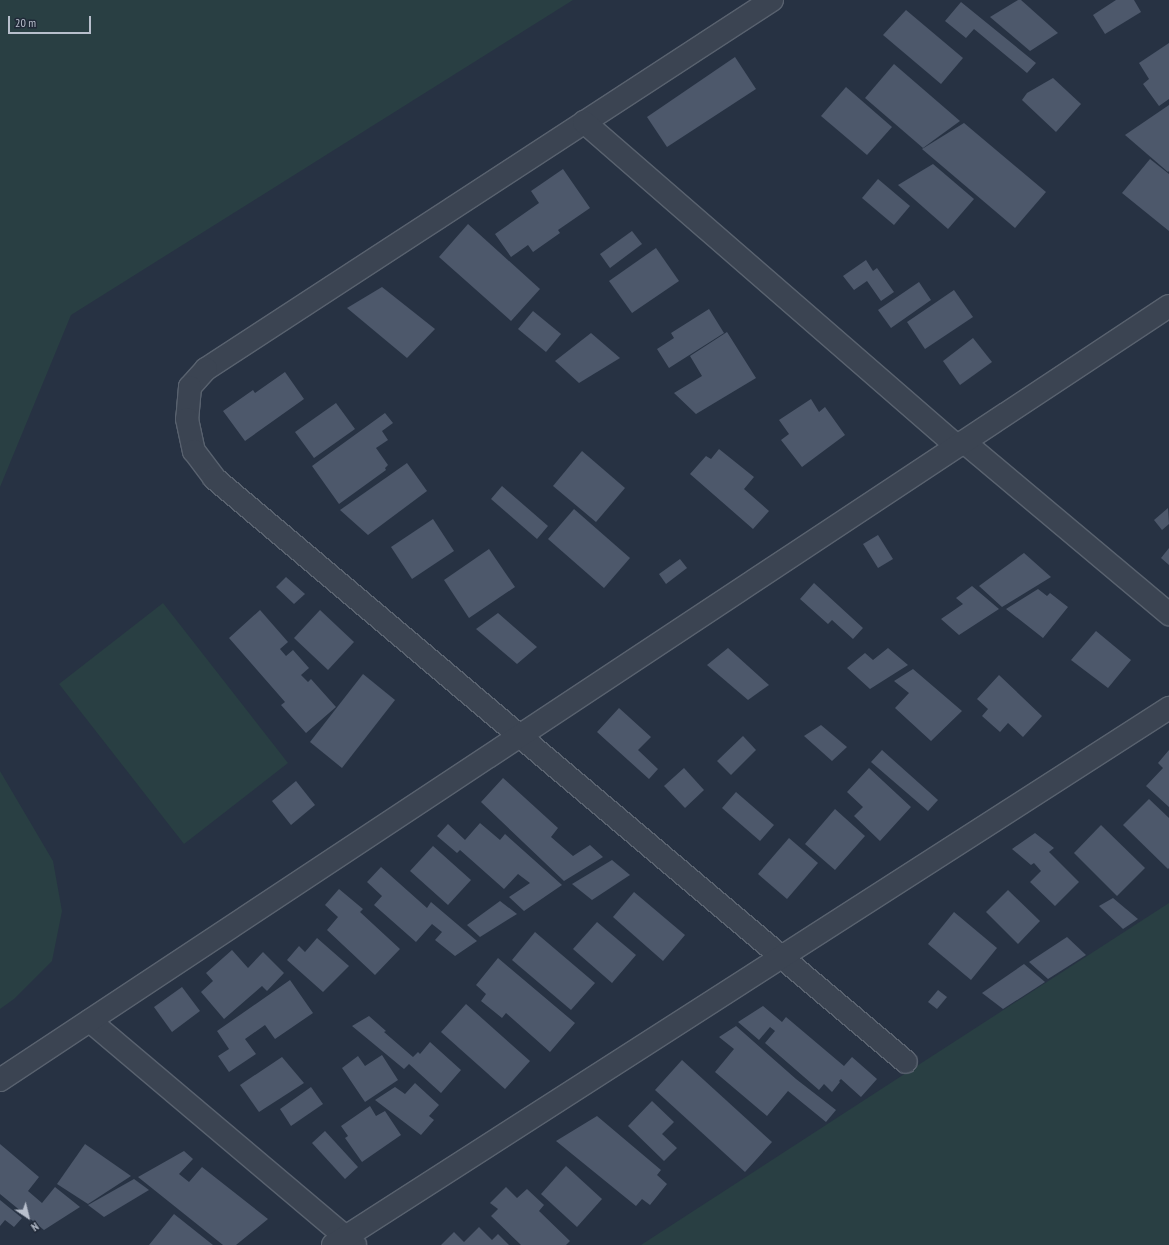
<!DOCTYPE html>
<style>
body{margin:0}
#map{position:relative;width:1169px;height:1245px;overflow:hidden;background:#273243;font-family:"PT Sans Narrow",sans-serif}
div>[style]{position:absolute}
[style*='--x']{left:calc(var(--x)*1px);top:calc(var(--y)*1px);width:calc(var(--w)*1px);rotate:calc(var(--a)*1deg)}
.green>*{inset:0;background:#293f43}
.building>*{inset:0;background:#4d586b}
.roads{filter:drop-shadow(1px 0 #59626f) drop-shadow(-1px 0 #59626f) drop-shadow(0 1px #59626f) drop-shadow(0 -1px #59626f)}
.street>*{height:22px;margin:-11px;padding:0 11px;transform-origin:11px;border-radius:11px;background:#3b4452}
span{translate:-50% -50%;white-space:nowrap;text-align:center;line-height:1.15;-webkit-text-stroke:3px #202938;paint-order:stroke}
.north{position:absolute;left:8px;top:1197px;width:40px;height:40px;-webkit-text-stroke:3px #202938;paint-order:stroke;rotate:145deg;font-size:11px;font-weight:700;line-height:16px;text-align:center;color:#b8bfcc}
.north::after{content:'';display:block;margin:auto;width:14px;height:18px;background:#b8bfcc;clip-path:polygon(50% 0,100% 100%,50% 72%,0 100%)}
.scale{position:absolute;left:8px;top:16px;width:83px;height:18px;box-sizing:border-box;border:2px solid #b8bfcc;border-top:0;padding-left:5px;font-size:12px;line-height:14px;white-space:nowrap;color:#b8bfcc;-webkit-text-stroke:3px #202938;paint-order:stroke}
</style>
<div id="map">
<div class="green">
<i style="clip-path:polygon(0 0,573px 0,71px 315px,0 487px)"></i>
<i style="clip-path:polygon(163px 603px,288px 763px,184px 844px,59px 684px)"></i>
<i style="clip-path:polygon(0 771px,53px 861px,62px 911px,52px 961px,14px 999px,0 1009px)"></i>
<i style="clip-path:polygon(1169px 903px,1169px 1245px,641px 1245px,923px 1062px)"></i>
</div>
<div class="building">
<i style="clip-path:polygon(1018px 0,1021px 0,1058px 33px,1030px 51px,990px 17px)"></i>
<i style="clip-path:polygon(1116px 0,1134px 0,1141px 12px,1105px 34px,1093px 15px)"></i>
<i style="clip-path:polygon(961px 2px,1036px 63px,1027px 73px,974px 29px,966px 38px,945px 21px)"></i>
<i style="clip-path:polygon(906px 10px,963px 58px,941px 84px,883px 35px)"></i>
<i style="clip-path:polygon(1169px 43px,1169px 99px,1159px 106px,1143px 84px,1149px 79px,1139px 63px)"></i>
<i style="clip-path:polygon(735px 57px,756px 89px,667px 147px,647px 117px)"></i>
<i style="clip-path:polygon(894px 64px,960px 121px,923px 148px,865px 98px)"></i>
<i style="clip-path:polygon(1053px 78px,1081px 104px,1056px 132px,1022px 100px,1027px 93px)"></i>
<i style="clip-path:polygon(846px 87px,892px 127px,867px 155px,821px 116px)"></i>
<i style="clip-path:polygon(1169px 105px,1169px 171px,1168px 172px,1125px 135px)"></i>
<i style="clip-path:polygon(964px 123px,1046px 192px,1015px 228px,922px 149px)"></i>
<i style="clip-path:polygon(1150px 159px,1169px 174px,1169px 231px,1122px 193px)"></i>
<i style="clip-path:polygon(933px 164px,974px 199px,948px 229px,898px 185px)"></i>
<i style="clip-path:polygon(563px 169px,590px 208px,558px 230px,560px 233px,533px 252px,528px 245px,511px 257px,495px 234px,539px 203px,531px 191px)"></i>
<i style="clip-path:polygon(878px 179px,910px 206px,894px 225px,862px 198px)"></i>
<i style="clip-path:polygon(468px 224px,540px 289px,511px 321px,439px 257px)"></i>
<i style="clip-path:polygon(632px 231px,642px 244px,610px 268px,600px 254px)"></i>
<i style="clip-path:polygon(656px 248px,679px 281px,632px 313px,609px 281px)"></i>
<i style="clip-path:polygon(866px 260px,873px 271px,877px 268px,894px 292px,881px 301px,867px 281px,854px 290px,843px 276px)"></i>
<i style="clip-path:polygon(919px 282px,931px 300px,891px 328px,878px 310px)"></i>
<i style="clip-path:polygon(382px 287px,435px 329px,407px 358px,347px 308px)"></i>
<i style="clip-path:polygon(954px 290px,973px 317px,925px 349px,907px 322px)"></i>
<i style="clip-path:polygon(709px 309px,724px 333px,669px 368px,657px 349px,674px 338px,671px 333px)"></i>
<i style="clip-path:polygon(533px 311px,561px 334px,546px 352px,518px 329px)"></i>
<i style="clip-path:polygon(727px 332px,756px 378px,696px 414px,674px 393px,702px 376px,690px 356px)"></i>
<i style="clip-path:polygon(591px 333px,620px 358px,579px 383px,555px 361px)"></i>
<i style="clip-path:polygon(973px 338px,992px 362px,960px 385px,943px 361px)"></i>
<i style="clip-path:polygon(285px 372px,304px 399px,245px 441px,223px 411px,253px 390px,255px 393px)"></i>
<i style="clip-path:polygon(811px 399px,819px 412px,825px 407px,845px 435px,802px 467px,781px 440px,789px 434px,779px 420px)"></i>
<i style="clip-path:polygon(336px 403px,355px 429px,314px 458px,295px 432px)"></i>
<i style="clip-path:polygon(385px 413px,393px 423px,382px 431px,388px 440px,376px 448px,388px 465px,385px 468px,386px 470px,339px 504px,312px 466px)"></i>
<i style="clip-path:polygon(719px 449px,754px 477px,744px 489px,769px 511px,753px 529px,690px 474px,706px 456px,711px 459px)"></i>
<i style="clip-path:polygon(582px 451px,625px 488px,596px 522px,553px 486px)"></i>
<i style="clip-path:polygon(407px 463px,427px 491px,368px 535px,340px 510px)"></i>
<i style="clip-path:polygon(502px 486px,548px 526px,537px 539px,491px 499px)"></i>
<i style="clip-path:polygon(1168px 508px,1169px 524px,1162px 530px,1154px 520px)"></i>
<i style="clip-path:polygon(574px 509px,630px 558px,604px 588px,548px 539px)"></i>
<i style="clip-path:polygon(433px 519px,454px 551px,412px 579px,391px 547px)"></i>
<i style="clip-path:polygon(878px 535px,893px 559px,878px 568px,863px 544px)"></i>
<i style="clip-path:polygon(1169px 548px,1169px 565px,1161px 558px)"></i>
<i style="clip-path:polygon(489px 549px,515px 587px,469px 618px,444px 580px)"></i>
<i style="clip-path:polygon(1024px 553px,1051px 577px,1002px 607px,979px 586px)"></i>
<i style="clip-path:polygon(680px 559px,687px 568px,666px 584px,659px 574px)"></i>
<i style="clip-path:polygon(286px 577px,305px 594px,294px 604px,276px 587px)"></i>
<i style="clip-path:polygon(814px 583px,863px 628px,853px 639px,832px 620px,828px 624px,800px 599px)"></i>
<i style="clip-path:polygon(972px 586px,999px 609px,959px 635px,941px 619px,963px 604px,956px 598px)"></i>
<i style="clip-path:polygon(1038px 589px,1047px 596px,1050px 593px,1068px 607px,1043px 638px,1006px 609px)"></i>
<i style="clip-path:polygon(260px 610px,288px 642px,280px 649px,286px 656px,293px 650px,309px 668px,301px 675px,308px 682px,311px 679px,336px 707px,306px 733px,281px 705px,285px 702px,229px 638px)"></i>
<i style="clip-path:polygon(320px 610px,354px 642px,328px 670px,294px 638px)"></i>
<i style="clip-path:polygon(498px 613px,537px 647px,517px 664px,476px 629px)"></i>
<i style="clip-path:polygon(1096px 631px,1131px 660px,1108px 688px,1071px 660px)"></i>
<i style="clip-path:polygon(728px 648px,769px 685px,748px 700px,707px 665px)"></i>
<i style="clip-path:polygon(888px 648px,908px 665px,870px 689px,847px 668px,865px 653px,873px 660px)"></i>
<i style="clip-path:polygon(913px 669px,962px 711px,931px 741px,895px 708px,909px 693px,894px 681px)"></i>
<i style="clip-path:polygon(363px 674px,395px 700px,342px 768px,310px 742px)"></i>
<i style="clip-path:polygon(999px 675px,1042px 716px,1023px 737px,1008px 723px,1000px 732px,982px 716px,988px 709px,977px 699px)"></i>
<i style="clip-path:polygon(619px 708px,651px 737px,638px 750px,658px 769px,649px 779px,597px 732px)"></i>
<i style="clip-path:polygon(821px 725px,847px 747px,832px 761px,804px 736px)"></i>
<i style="clip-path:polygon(743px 736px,756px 750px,731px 775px,717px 761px)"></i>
<i style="clip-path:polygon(882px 750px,938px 800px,928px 811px,871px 762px)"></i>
<i style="clip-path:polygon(1169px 750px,1169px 807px,1146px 786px,1163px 768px,1158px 763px)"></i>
<i style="clip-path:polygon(684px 768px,704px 790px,685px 808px,664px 786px)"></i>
<i style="clip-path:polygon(869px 768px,911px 807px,880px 841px,854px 816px,863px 807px,847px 792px)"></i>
<i style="clip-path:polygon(503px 778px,558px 828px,551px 837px,573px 856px,590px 845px,603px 857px,564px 881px,481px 802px)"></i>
<i style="clip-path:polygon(296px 781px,315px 805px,291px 825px,272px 801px)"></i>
<i style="clip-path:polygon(736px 792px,774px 825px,760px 841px,722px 808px)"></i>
<i style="clip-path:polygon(1149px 799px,1169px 818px,1169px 868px,1168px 869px,1123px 825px)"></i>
<i style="clip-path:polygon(835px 809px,865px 836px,835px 870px,805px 844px)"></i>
<i style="clip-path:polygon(480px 823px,500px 840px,505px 834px,562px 885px,524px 911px,509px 897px,530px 883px,518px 874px,504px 889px,460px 850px,457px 853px,437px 836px,448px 824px,465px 840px)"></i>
<i style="clip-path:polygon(1101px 825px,1145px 868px,1117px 896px,1074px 853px)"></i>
<i style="clip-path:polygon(1035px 833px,1054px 848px,1049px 852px,1079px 882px,1055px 906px,1030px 882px,1041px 871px,1034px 863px,1031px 865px,1012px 849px)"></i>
<i style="clip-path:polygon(789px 838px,818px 863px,787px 899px,758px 874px)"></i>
<i style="clip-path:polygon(433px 846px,471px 880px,448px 905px,410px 871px)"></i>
<i style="clip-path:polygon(612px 860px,630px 875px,592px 900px,572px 884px)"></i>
<i style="clip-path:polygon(381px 867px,427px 908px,431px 902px,477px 941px,455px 956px,435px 940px,442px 932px,432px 924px,416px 942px,374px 905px,382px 896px,367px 882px)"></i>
<i style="clip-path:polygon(339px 889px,363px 909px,360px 912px,400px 949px,375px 975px,327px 930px,338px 917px,325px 905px)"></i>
<i style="clip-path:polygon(1008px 890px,1040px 921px,1018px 944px,986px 912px)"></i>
<i style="clip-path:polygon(634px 892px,685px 935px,663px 961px,613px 917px)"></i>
<i style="clip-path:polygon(1113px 898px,1138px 919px,1123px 929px,1099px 906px)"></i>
<i style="clip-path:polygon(500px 901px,517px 914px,480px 937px,467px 925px)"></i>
<i style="clip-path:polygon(954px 912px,997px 948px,971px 980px,928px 944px)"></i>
<i style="clip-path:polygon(597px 922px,636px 955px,612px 983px,573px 949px)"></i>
<i style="clip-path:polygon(535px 932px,595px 983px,571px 1010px,512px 960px)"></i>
<i style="clip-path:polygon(1067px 937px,1086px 955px,1048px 979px,1029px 962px)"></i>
<i style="clip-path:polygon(317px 938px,349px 966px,323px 992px,287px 960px,299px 946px,305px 952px)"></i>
<i style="clip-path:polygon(232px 950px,248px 968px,263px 952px,284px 973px,267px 991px,262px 986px,224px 1019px,201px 992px,213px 981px,206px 973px)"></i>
<i style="clip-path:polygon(498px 958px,575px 1023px,550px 1052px,506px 1013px,502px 1018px,481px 1001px,486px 994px,476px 985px)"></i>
<i style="clip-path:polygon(1024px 964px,1045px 982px,1003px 1009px,982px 993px)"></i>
<i style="clip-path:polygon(290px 980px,313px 1013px,275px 1039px,265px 1025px,245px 1039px,256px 1054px,229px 1072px,218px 1056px,229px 1049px,217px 1031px)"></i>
<i style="clip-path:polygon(182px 987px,200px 1011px,172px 1032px,154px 1007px)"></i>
<i style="clip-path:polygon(938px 990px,947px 997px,937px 1009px,928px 1002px)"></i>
<i style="clip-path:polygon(466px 1004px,530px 1061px,505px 1089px,441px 1032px)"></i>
<i style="clip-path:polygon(763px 1006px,782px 1022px,786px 1017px,844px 1066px,852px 1057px,877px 1079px,861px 1097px,841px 1079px,839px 1081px,840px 1082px,832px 1092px,824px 1084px,819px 1090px,765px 1043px,775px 1031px,770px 1027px,759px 1040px,738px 1022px)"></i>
<i style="clip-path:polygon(369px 1016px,386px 1031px,384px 1032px,413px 1057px,418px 1052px,420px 1054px,430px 1042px,461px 1070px,441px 1093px,409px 1064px,404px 1069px,352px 1026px)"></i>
<i style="clip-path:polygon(736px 1026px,796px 1079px,836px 1110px,826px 1122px,788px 1091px,767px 1116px,715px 1072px,734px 1049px,719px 1037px)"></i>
<i style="clip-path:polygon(382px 1055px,398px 1080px,365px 1102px,342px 1068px,358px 1056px,365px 1066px)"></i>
<i style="clip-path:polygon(282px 1057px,304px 1083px,259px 1112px,240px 1085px)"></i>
<i style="clip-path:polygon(682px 1060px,772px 1142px,745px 1172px,655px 1090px)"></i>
<i style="clip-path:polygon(415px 1083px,439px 1105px,429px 1116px,434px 1120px,421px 1135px,375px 1100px,395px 1087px,405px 1094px)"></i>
<i style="clip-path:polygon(311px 1087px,323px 1104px,291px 1126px,280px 1109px)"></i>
<i style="clip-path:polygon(652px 1101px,674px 1122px,662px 1134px,677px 1148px,664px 1161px,628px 1126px)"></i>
<i style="clip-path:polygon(370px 1106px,376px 1116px,385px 1111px,401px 1135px,362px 1162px,345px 1138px,348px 1136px,341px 1126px)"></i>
<i style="clip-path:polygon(597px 1116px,661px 1170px,657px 1175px,667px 1184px,650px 1205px,642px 1199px,636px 1206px,556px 1141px)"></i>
<i style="clip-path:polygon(325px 1131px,358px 1167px,345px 1179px,312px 1143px)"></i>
<i style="clip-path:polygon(0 1144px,39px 1177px,28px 1191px,42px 1203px,55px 1187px,80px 1207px,44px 1230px,0 1194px)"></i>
<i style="clip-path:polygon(85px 1144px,131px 1176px,88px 1204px,57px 1184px)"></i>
<i style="clip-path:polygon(184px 1151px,193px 1159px,179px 1174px,189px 1182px,202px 1167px,268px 1219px,236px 1245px,223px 1245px,138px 1177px)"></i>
<i style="clip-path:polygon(566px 1166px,602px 1199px,577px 1227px,541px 1194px)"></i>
<i style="clip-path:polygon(134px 1179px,149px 1190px,104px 1217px,88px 1205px)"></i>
<i style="clip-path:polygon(506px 1187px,517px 1198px,527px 1189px,544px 1205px,539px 1211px,570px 1241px,566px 1245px,521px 1245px,491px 1216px,498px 1209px,490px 1203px)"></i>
<i style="clip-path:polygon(0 1200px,22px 1218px,14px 1227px,5px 1220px,0 1226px)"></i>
<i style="clip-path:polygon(174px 1214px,213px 1245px,149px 1245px)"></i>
<i style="clip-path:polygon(479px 1227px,492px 1240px,498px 1234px,509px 1245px,441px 1245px,454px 1232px,464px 1242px)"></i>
</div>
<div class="roads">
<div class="street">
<i style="--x:772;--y:0;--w:676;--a:146.9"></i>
<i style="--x:206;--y:369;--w:24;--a:132"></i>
<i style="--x:190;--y:387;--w:32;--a:95"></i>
<i style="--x:187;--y:419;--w:33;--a:78"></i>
<i style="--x:194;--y:451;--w:34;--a:53"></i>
<i style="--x:214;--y:478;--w:905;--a:40.16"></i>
<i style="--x:584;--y:122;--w:494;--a:41"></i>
<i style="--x:964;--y:442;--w:268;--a:40"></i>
<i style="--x:90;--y:1021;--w:347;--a:40.2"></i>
<i style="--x:0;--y:1080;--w:1402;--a:-33.51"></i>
<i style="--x:333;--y:1245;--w:994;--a:-32.71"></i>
</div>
</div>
<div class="north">N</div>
<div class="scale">20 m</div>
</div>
